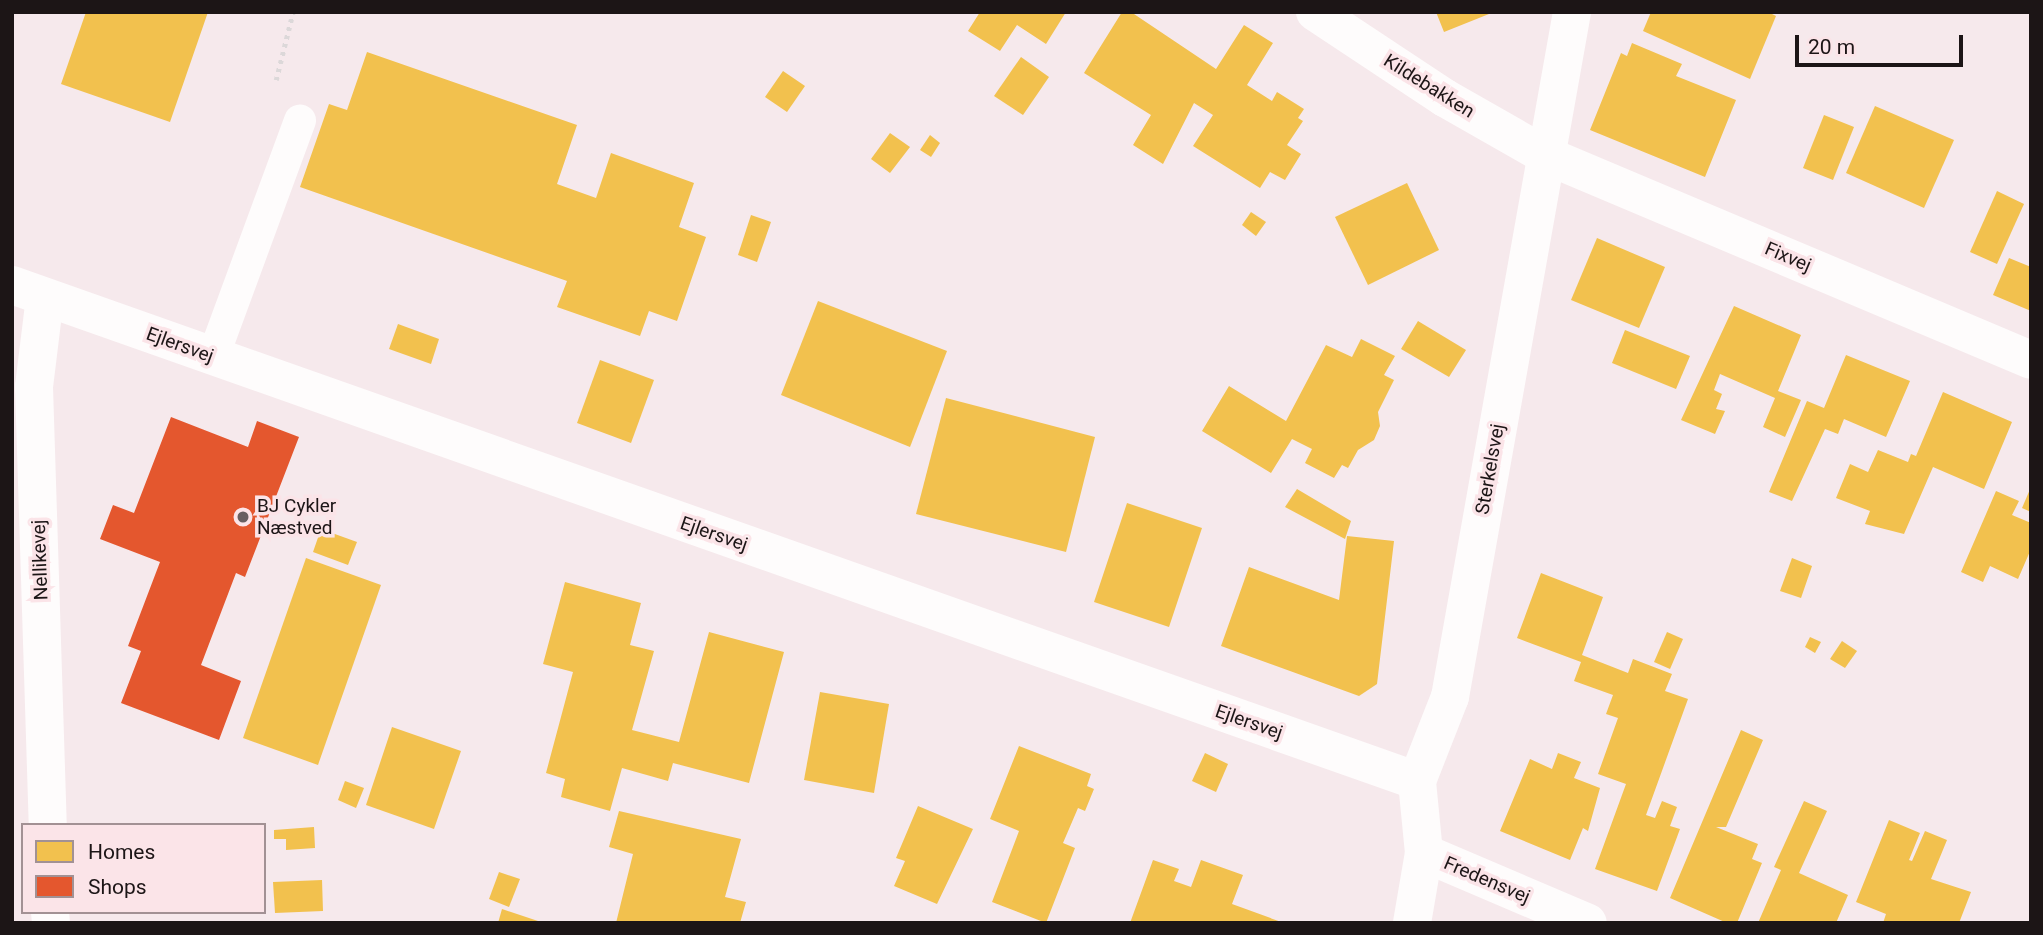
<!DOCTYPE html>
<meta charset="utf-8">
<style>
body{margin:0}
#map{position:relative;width:2043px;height:935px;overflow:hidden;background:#f6e9ec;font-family:Roboto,sans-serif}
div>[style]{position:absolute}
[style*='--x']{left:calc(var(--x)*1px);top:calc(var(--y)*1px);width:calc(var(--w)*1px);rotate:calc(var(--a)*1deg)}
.homes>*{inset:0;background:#f2c14e}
.shops>*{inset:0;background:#e4572e}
.path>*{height:4.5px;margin-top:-2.25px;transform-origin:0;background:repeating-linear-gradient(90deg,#dcd8d9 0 3.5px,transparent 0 8.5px)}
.service>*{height:32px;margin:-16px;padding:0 16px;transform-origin:16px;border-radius:16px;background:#fefcfc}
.minor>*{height:38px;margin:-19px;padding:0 19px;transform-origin:19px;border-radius:19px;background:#fefcfc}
.dots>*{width:19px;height:19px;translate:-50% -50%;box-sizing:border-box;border:4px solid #fbe4e8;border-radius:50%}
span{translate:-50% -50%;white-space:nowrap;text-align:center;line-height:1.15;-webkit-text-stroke:7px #fbe4e8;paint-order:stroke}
.street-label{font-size:19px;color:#1c1516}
.poi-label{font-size:19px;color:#1c1516}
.left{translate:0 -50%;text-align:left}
.frame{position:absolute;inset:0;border:14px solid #1c1516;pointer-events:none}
.legend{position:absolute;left:21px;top:823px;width:245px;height:91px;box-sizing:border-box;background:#fbe4e8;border:2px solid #a29194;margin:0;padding:9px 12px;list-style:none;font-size:21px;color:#1c1516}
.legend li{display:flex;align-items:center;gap:14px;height:35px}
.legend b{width:35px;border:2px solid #a29194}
.scale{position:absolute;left:1795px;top:35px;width:168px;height:32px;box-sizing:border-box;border:4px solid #1c1516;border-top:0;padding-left:9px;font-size:21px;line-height:24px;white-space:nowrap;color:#1c1516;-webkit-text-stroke:5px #fbe4e8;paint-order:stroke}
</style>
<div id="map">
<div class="homes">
<i style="clip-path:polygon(86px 12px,208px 12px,170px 122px,61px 84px)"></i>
<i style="clip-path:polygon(980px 12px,1066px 12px,1046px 44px,1017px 25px,1000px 51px,968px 31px)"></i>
<i style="clip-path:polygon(1122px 12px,1131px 12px,1216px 69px,1244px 25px,1273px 43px,1247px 85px,1272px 101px,1277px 92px,1304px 109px,1298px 118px,1303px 121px,1287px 145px,1301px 154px,1285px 180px,1270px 172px,1260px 188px,1193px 146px,1213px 115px,1194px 103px,1163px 164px,1133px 145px,1151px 115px,1084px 73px)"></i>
<i style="clip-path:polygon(1436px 12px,1494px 12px,1444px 32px)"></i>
<i style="clip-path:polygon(1651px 12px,1768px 12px,1776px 16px,1750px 79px,1643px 31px)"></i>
<i style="clip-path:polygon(1632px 43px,1682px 64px,1676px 76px,1736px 100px,1705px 177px,1590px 130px,1621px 53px,1627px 56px)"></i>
<i style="clip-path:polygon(367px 52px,577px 125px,557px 184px,596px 198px,611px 153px,694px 183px,679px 227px,706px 237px,677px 321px,649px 311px,640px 336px,557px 307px,567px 281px,300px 187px,329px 104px,347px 110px)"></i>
<i style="clip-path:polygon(1021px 57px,1049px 77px,1023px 115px,994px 96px)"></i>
<i style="clip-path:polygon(783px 71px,805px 86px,787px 112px,765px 97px)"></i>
<i style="clip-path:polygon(1875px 106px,1954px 140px,1924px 208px,1846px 173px)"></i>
<i style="clip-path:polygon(1824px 115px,1854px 127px,1833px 180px,1803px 168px)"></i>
<i style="clip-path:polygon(890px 133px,910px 147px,890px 173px,871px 159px)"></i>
<i style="clip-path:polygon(930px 135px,940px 143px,931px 157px,920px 150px)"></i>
<i style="clip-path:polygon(1407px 183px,1439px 250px,1368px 285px,1335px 217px)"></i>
<i style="clip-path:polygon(1997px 191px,2024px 204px,1997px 264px,1970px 252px)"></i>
<i style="clip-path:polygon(1251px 212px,1266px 222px,1256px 236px,1242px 225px)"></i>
<i style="clip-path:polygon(751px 215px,771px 222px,757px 262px,738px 255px)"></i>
<i style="clip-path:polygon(1597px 238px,1665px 267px,1639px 328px,1571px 300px)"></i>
<i style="clip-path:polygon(2009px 258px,2031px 267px,2031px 311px,1993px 295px)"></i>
<i style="clip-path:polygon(818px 301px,947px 351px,910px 447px,781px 395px)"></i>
<i style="clip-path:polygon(1734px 306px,1801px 335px,1778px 391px,1801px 400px,1785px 437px,1763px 427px,1775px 398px,1720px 374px,1714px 390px,1722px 394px,1716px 409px,1725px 411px,1715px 434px,1681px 420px)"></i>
<i style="clip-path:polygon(1418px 321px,1466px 350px,1449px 377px,1401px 349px)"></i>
<i style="clip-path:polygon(398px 324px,439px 339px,431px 364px,389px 349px)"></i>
<i style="clip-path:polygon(1625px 330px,1690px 356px,1676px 389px,1612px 363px)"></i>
<i style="clip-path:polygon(1361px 339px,1395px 356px,1384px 375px,1394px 380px,1378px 412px,1380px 426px,1374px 440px,1358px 450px,1348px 468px,1342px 465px,1334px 478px,1305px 463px,1312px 449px,1292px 439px,1271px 473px,1202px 431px,1229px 386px,1286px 421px,1326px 345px,1352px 357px)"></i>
<i style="clip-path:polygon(1846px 355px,1910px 381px,1886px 437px,1844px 419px,1838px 434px,1825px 429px,1792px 501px,1769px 492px,1807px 401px,1824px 408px)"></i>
<i style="clip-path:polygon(600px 360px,654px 380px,631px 443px,577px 423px)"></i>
<i style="clip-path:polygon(1943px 392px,2012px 422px,1984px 489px,1933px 467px,1904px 534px,1865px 524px,1870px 511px,1836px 498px,1850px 464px,1868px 472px,1878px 450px,1908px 462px,1911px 454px,1916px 456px)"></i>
<i style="clip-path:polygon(946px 398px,1095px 437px,1066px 552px,916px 514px)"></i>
<i style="clip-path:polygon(2031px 487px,2031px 512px,2022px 508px)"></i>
<i style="clip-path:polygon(1297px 489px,1351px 521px,1345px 539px,1285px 507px)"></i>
<i style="clip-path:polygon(1996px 491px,2019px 501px,2012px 515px,2031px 523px,2031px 549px,2018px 579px,1990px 566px,1983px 582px,1961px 572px)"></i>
<i style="clip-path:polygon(1127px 503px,1202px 528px,1169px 627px,1094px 602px)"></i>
<i style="clip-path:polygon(321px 529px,357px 542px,348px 565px,313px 552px)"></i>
<i style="clip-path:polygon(1347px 536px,1394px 541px,1377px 684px,1359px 696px,1221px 646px,1249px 567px,1339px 600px)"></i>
<i style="clip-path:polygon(306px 558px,381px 585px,318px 765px,243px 738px)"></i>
<i style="clip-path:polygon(1792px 558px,1812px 566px,1801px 598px,1780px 591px)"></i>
<i style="clip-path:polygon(1541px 573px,1603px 597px,1582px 655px,1628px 673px,1633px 659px,1672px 674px,1665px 691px,1688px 699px,1646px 815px,1655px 818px,1662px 801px,1677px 807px,1670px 826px,1680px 829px,1657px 891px,1595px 869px,1626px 784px,1598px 774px,1618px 718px,1606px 714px,1613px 695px,1574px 681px,1581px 662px,1517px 638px)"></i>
<i style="clip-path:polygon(565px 582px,641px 603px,630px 645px,654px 651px,632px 730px,679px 742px,709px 632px,784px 652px,749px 783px,673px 763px,668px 781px,622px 768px,610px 811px,561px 797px,565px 779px,546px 773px,573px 672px,543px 664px)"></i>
<i style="clip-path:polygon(1667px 632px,1683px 639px,1670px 669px,1654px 662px)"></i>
<i style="clip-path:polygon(1810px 637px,1821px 642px,1815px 653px,1805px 647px)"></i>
<i style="clip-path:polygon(1842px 641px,1857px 651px,1845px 668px,1830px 659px)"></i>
<i style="clip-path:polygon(820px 692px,889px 704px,874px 793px,804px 780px)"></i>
<i style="clip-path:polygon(392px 727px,461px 751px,434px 829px,366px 805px)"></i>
<i style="clip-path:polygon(1741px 730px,1763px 740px,1726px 827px,1716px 827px,1758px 844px,1752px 859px,1762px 863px,1737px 923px,1727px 923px,1670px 898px)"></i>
<i style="clip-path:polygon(1019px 746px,1091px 774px,1087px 786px,1094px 789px,1085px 811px,1078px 808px,1063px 843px,1075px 848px,1046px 923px,992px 902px,1019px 831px,990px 819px)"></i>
<i style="clip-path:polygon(1205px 753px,1228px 764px,1216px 792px,1192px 781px)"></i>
<i style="clip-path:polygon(1558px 753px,1581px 762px,1574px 778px,1600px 788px,1588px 831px,1583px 828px,1570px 860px,1500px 831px,1530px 759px,1552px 769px)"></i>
<i style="clip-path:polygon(345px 781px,364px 788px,356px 808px,338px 800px)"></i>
<i style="clip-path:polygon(1804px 801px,1827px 811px,1799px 873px,1848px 895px,1836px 923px,1758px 923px,1781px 870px,1774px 867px)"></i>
<i style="clip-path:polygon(918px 806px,973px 829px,937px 904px,894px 886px,905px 861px,896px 858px)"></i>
<i style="clip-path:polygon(619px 811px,741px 839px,725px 897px,746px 902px,740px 923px,616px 923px,633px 854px,609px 847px)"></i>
<i style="clip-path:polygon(1889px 820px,1920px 833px,1909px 860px,1912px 861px,1925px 831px,1947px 840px,1931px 879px,1971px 892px,1959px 923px,1883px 923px,1886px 914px,1856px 902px)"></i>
<i style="clip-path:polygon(314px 827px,315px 848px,286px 850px,286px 839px,274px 839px,274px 830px)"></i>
<i style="clip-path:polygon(1153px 860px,1179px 869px,1174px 881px,1191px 887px,1201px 860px,1243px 875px,1232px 904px,1284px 923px,1130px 923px)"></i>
<i style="clip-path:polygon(499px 872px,520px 879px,509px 907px,489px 899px)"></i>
<i style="clip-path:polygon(322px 880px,323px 911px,275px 913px,273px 882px)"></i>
<i style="clip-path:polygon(502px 909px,541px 922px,541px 923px,498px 923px)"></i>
</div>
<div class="shops">
<i style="clip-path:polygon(171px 417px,248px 447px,257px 421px,299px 437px,245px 577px,236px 573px,201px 665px,241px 681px,219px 740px,121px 703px,141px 651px,128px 646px,160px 562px,100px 539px,113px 505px,134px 513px)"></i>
</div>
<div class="path">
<i style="--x:276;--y:80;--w:70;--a:-76"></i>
</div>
<div class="service">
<i style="--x:213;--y:357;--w:252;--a:-69.8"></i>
</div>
<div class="minor">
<i style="--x:1315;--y:12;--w:156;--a:33.5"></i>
<i style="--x:1445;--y:98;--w:115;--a:29.7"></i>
<i style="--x:1545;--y:155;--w:527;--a:22.87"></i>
<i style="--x:12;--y:285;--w:1490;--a:19.44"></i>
<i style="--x:45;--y:297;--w:91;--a:97"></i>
<i style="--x:34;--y:387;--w:438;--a:88.2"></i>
<i style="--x:1424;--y:853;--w:178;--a:23.1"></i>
<i style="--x:50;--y:912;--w:11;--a:85"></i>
<i style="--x:1412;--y:923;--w:71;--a:-80.3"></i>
<i style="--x:1424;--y:853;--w:72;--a:-95.6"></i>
<i style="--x:1417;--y:781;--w:90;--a:-68.6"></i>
<i style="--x:1450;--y:697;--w:696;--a:-79.9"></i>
</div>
<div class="dots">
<i style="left:243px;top:517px;background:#685f61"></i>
</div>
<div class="street-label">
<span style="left:1429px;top:86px;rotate:32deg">Kildebakken</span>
<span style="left:1788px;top:257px;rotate:23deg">Fixvej</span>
<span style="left:180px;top:345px;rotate:20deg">Ejlersvej</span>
<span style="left:1490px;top:469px;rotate:-80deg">Sterkelsvej</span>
<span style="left:714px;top:534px;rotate:19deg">Ejlersvej</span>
<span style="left:40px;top:560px;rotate:-92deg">Nellikevej</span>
<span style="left:1249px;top:722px;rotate:19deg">Ejlersvej</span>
<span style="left:1487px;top:880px;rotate:23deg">Fredensvej</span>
</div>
<div class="poi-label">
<span class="left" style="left:257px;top:517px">BJ Cykler<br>Næstved</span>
</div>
<div class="frame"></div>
<ul class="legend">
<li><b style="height:19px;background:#f2c14e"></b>Homes</li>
<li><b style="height:19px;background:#e4572e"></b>Shops</li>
</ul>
<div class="scale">20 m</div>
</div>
